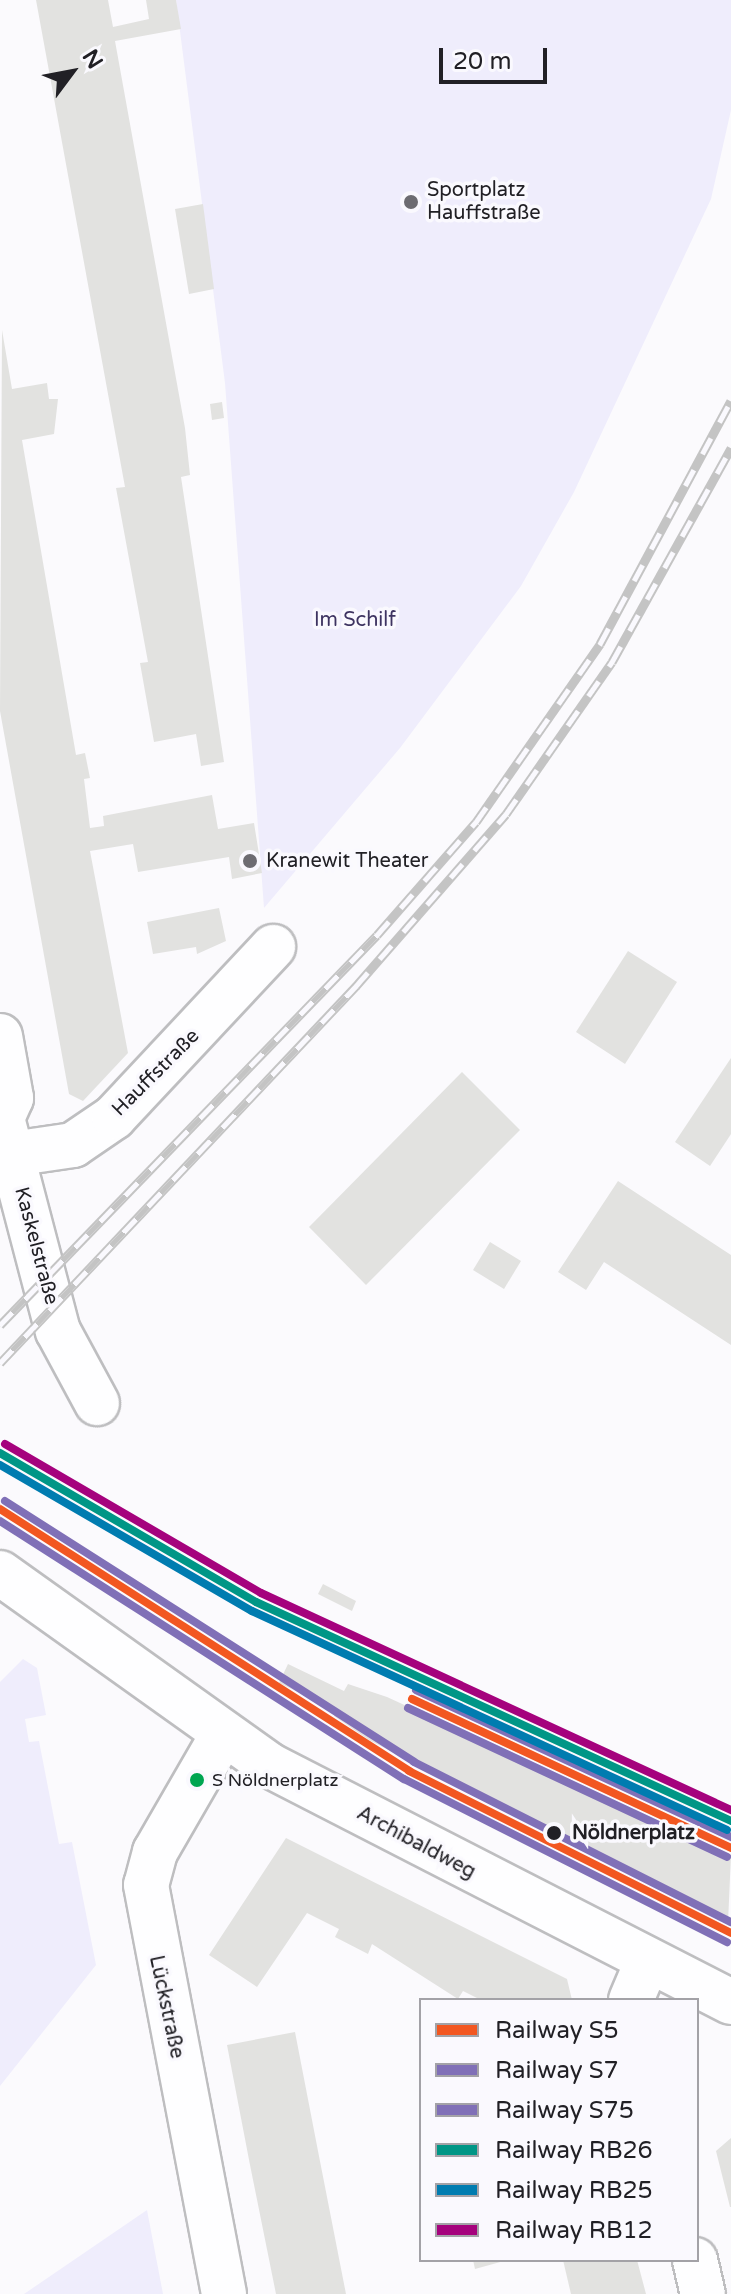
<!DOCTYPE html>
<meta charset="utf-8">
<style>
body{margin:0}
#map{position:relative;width:731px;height:2294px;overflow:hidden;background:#fbfafd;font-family:"Varela Round",sans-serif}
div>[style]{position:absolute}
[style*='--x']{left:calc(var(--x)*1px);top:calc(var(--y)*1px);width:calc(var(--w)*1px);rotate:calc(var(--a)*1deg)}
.green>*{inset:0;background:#efedfc}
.building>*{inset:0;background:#e2e2e0}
.roads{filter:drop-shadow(2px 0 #bebec0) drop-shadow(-2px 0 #bebec0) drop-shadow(0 2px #bebec0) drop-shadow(0 -2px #bebec0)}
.minor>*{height:44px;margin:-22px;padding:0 22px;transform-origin:22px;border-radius:22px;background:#fefeff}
.rail>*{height:9px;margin-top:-4.5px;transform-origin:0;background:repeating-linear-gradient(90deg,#faf9fe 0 18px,#c4c4c4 0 36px);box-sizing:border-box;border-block:2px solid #c4c4c4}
.rail-1>*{height:8px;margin:-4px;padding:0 4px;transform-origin:4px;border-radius:4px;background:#f25721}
.rail-2>*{height:8px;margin:-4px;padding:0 4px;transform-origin:4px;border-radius:4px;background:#8070b7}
.rail-3>*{height:8px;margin:-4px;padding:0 4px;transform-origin:4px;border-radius:4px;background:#8070b7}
.rail-4>*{height:8px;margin:-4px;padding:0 4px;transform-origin:4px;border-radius:4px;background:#009686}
.rail-5>*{height:8px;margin:-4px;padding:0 4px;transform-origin:4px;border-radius:4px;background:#007cb0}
.rail-6>*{height:8px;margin:-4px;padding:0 4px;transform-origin:4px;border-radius:4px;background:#a5027d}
.dots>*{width:22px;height:22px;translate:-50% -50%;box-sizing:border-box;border:4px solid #faf9fe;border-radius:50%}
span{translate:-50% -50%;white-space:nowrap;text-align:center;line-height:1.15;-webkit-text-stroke:7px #faf9fe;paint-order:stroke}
.bus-label{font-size:18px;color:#212025}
.left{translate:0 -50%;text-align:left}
.poi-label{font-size:20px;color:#212025}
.park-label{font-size:20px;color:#3e3461}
.street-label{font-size:20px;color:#212025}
.stop-label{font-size:20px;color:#212025;font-weight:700}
.legend{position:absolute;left:419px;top:1998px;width:280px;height:264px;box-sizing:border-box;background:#faf9fe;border:2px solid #a3a2a7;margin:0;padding:10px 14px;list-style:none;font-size:24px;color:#212025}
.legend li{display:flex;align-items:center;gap:16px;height:40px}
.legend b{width:40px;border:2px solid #a3a2a7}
.north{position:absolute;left:32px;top:32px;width:80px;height:80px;-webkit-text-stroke:6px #faf9fe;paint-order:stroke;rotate:58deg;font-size:22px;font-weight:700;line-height:32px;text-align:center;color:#212025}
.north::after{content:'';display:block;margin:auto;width:28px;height:36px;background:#212025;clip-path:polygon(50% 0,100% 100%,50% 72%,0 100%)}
.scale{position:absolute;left:439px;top:48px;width:108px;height:36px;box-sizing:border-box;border:4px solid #212025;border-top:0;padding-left:10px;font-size:24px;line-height:28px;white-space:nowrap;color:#212025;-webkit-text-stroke:6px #faf9fe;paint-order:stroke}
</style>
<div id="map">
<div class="green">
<i style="clip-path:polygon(176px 0,731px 0,731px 110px,711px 199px,574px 492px,521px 586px,400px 748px,264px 908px,225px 383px)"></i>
<i style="clip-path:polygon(23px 1659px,37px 1668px,46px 1715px,25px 1719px,29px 1742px,39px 1741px,59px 1844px,72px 1842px,96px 1965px,0 2086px,0 1682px)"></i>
<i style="clip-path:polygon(147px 2210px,163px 2294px,24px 2294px)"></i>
</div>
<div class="building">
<i style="clip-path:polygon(36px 0,108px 0,113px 27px,149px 19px,146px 0,176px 0,181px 29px,115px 41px,185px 428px,190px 475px,181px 477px,224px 762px,201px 766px,196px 734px,154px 742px,140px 663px,148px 662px,116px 488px,125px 487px)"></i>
<i style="clip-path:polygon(203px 204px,214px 289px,189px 294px,175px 209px)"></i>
<i style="clip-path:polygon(2px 330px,12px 389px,47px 383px,49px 399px,58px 399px,54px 434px,22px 440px,76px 755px,85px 753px,90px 778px,84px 779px,90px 828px,104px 826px,103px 816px,212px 795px,218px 829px,254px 823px,262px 873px,232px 879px,229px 857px,138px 872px,133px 844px,90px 851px,128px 1053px,83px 1101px,69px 1094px,0 711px)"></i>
<i style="clip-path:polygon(222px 402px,224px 418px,212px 420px,210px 404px)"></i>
<i style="clip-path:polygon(219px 908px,226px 941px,197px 954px,196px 947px,153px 954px,147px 922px)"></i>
<i style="clip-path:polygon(628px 951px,677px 982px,625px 1064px,576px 1032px)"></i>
<i style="clip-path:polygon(731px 1058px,731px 1134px,710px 1166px,675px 1142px)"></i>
<i style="clip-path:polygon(462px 1072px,520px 1130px,366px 1285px,309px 1227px)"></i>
<i style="clip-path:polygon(618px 1181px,731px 1255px,731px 1345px,604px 1262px,586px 1290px,558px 1272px)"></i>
<i style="clip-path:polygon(490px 1242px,521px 1261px,504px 1289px,473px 1270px)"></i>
<i style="clip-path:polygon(323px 1584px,356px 1601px,352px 1611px,318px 1594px)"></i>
<i style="clip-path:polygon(288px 1664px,344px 1691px,348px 1684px,387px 1697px,731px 1855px,728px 1923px,369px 1740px,334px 1716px,336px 1710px,279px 1683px)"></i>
<i style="clip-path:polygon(286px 1838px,567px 1979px,572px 2000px,481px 2000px,463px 1991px,458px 1999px,372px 1944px,368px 1954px,335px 1937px,339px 1929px,307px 1913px,257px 1987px,209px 1955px)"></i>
<i style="clip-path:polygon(295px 2032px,318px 2151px,346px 2294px,276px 2294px,250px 2165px,227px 2045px)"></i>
<i style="clip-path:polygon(731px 2138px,731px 2207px,730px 2207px,716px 2151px)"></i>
<i style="clip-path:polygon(473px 2260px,504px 2260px,504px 2261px,475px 2269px)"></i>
<i style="clip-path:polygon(563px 2260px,637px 2260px,646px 2294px,571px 2294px)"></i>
</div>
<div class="roads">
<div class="minor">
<i style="--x:0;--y:1036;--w:63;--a:79.9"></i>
<i style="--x:11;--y:1098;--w:22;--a:114"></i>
<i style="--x:2;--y:1118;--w:220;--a:75.3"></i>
<i style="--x:58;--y:1331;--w:82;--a:61.6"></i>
<i style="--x:12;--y:1154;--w:62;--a:-8.4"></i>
<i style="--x:73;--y:1145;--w:50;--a:-34.3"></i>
<i style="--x:114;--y:1117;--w:233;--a:-46.9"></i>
<i style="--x:0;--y:1573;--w:330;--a:35.5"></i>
<i style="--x:269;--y:1765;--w:519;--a:27.16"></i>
<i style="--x:222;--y:1736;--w:134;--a:120"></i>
<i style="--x:155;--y:1852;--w:34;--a:105"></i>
<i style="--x:146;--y:1885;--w:416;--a:79.2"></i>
<i style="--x:631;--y:2000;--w:39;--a:-67"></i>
<i style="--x:695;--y:2260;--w:35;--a:77"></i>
</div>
</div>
<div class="rail">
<i style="--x:0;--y:1325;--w:542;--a:-45.97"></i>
<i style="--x:377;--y:935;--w:150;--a:-48.8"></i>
<i style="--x:476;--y:822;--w:217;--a:-55.1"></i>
<i style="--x:600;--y:644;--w:276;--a:-61.7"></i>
<i style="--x:0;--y:1363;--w:519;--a:-46.64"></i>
<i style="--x:356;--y:986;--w:228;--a:-48.9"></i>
<i style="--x:506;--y:814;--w:185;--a:-55.1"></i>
<i style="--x:612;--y:662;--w:245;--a:-60.9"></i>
</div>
<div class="rail-1">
<i style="--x:0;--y:1509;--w:486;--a:32.6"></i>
<i style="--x:409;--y:1771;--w:360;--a:26.7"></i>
<i style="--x:412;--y:1699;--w:352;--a:25"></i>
</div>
<div class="rail-2">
<i style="--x:0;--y:1521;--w:479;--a:32.6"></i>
<i style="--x:404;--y:1779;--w:362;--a:26.8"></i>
<i style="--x:408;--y:1708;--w:352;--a:25"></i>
</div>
<div class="rail-3">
<i style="--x:5;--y:1501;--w:485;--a:32.5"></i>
<i style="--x:414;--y:1762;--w:355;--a:26.8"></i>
<i style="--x:416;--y:1690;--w:348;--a:25"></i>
</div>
<div class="rail-4">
<i style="--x:0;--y:1453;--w:296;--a:30.2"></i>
<i style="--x:256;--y:1602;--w:523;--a:24.75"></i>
</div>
<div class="rail-5">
<i style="--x:0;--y:1465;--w:291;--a:30.1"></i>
<i style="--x:252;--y:1611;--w:523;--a:24.75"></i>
</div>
<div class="rail-6">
<i style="--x:5;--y:1444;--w:296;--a:30.2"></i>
<i style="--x:261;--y:1593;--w:518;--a:24.78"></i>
</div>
<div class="dots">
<i style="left:411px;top:202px;background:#6d6c71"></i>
<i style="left:250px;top:861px;background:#6d6c71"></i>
<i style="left:197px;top:1780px;background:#00a651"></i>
<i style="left:554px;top:1833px;background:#212025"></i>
</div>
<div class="bus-label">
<span class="left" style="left:212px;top:1780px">S Nöldnerplatz</span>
</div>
<div class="poi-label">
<span class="left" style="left:427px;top:202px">Sportplatz<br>Hauffstraße</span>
<span class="left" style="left:266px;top:861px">Kranewit Theater</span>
</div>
<div class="park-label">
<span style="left:355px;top:620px">Im Schilf</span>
</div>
<div class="street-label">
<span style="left:156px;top:1073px;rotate:-45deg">Hauffstraße</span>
<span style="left:36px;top:1246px;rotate:75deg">Kaskelstraße</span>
<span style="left:416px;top:1843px;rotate:28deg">Archibaldweg</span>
<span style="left:166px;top:2007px;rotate:78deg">Lückstraße</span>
</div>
<div class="stop-label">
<span class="left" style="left:572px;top:1833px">Nöldnerplatz</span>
</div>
<ul class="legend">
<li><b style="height:10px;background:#f25721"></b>Railway S5</li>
<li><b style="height:10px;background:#8070b7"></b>Railway S7</li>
<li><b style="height:10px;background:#8070b7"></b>Railway S75</li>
<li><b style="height:10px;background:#009686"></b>Railway RB26</li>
<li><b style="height:10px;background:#007cb0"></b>Railway RB25</li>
<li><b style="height:10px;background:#a5027d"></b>Railway RB12</li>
</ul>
<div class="north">N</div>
<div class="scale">20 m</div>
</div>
